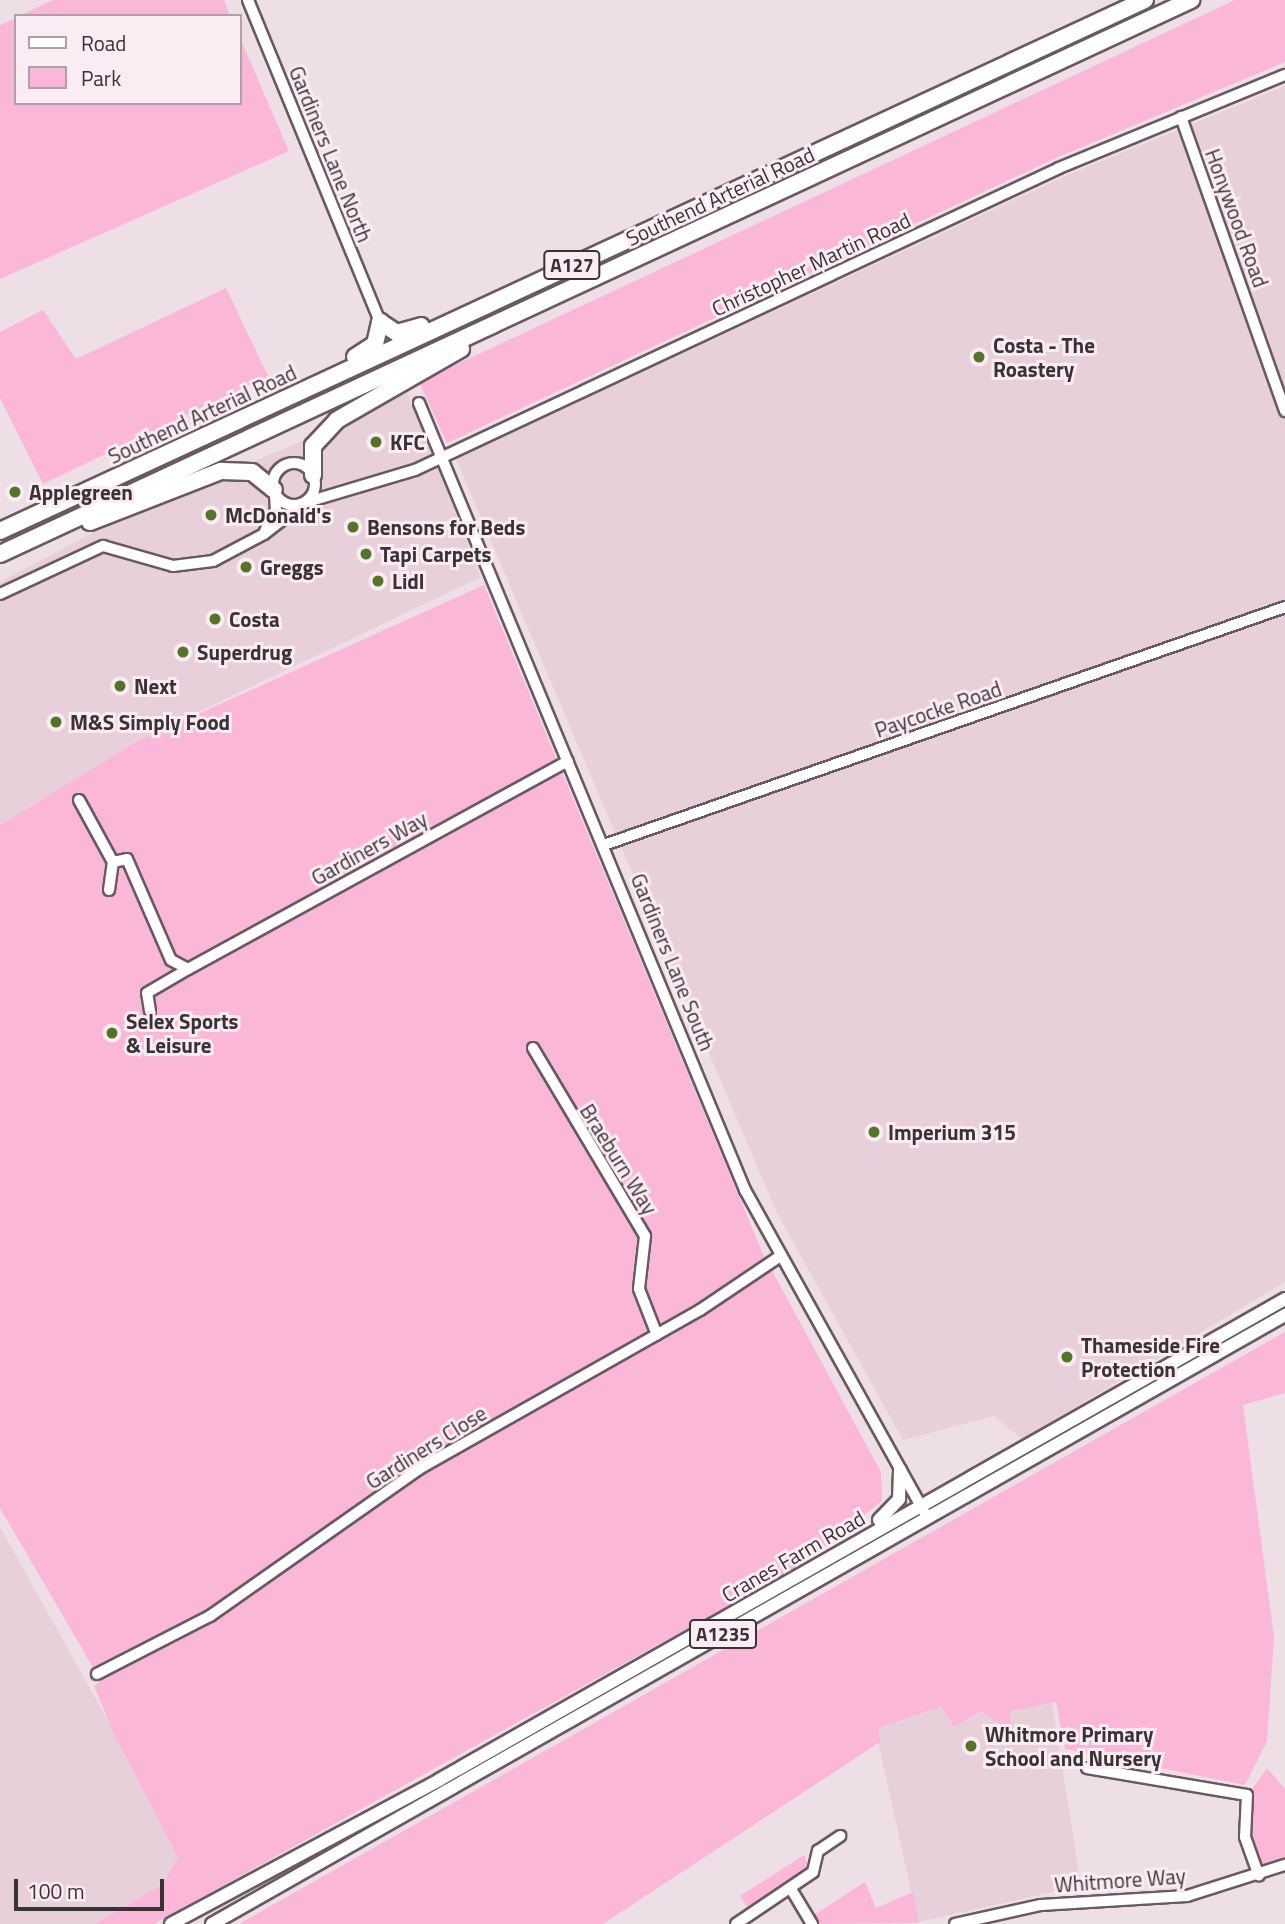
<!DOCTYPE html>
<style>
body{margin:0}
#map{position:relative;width:1285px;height:1924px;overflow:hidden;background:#eedee5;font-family:"Titillium Web",sans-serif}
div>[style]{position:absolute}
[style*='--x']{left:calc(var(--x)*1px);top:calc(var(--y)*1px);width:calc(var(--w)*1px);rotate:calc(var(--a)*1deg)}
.built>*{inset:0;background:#e8d0db}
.green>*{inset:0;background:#fbb7d8}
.roads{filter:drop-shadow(2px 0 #685a60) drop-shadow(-2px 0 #685a60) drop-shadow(0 2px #685a60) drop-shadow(0 -2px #685a60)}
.minor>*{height:10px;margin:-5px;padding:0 5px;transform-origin:5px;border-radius:5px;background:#fff}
.minor>.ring{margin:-5px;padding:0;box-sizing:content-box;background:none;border:10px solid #fff;border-radius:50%}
.major>*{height:12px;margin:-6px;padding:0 6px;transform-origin:6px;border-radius:6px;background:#fff}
.highway>*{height:16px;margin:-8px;padding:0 8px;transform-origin:8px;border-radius:8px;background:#fff}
.dots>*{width:19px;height:19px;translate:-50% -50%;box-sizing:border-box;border:4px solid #fbebf2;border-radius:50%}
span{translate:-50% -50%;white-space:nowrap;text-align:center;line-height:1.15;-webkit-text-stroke:6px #fbebf2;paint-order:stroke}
.shield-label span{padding:2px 5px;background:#fbebf2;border:2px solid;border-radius:5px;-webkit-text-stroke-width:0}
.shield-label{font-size:19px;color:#393336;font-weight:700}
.street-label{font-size:21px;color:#393336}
.poi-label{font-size:21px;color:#393336;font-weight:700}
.left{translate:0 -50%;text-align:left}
.legend{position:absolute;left:14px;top:14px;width:228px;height:91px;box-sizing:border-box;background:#fbebf2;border:2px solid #ada1a7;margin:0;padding:9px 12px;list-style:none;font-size:21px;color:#393336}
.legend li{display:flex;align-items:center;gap:14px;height:35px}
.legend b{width:35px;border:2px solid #ada1a7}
.scale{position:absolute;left:14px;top:1879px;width:150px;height:32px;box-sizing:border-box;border:4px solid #393336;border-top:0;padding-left:9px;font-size:21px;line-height:24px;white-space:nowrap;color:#393336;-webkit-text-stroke:5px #fbebf2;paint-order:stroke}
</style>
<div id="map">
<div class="built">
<i style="clip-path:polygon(1285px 86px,1285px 1282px,1022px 1439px,994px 1416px,903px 1440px,777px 1213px,456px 459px,1063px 177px)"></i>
<i style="clip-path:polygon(406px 389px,481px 577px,138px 741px,0 825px,0 582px,119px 519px,328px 430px)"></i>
<i style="clip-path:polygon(0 1527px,190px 1868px,95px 1924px,0 1924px)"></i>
<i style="clip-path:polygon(1032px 1576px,1081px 1886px,918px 1922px,875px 1728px)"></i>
</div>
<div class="green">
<i style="clip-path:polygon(53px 0,224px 0,230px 16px,19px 16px)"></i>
<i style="clip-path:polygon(1235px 0,1285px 0,1285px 62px,1056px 158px,447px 443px,419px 382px)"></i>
<i style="clip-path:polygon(16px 18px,16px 103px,240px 103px,240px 38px,289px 151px,0 279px,0 25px)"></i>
<i style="clip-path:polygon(226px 288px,268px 376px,43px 484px,0 398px,0 332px,43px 310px,76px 359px)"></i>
<i style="clip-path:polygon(484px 585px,763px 1254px,881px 1472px,882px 1501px,803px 1564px,154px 1924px,95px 1924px,163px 1884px,178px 1857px,113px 1732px,94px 1686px,101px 1681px,0 1508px,0 825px,138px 741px)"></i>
<i style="clip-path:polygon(1285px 1332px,1285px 1393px,1243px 1405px,1274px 1637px,1267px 1741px,1245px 1785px,1065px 1749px,1056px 1702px,1010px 1711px,1010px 1731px,981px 1711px,954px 1727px,941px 1706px,879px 1728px,880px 1742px,603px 1924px,239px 1924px)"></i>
<i style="clip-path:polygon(1267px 1768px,1285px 1789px,1285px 1858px,1260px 1870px,1247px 1812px,1251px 1791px)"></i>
<i style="clip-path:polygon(804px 1855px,809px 1868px,748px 1908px,740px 1896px)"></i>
<i style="clip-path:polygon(865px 1882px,876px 1908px,913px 1892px,919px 1923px,819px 1924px,814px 1915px)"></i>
</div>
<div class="roads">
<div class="minor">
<i style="--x:248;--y:0;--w:348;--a:67.7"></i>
<i style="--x:1181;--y:117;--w:312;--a:70.5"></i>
<i style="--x:419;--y:403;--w:852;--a:67.5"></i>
<i style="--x:745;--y:1190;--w:370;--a:60.9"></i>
<i class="ring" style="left:273px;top:463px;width:32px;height:32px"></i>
<i style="--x:265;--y:531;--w:24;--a:-62"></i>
<i style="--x:276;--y:510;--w:16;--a:-94"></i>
<i style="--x:0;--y:594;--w:114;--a:-25"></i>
<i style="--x:103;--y:546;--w:73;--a:15.9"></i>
<i style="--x:173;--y:566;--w:40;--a:-7.1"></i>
<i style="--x:213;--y:561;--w:58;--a:-27.9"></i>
<i style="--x:264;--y:534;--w:51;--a:-37.8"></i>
<i style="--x:304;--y:503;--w:116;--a:-16.6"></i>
<i style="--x:415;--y:470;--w:711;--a:-25.12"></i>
<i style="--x:1059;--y:168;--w:244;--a:-22.4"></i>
<i style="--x:79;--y:800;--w:71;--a:61.3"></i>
<i style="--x:604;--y:845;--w:721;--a:-19.26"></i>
<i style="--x:109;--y:890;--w:28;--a:-82"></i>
<i style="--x:113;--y:862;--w:14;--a:-12"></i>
<i style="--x:127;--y:859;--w:110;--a:66.5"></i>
<i style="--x:171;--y:960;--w:19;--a:28"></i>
<i style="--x:188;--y:969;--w:433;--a:-28.7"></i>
<i style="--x:150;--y:1011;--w:18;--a:-99"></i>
<i style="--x:147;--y:993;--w:48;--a:-30.3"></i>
<i style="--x:533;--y:1048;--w:219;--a:59.2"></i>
<i style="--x:645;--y:1236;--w:53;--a:96.5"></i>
<i style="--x:639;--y:1289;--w:49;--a:68.6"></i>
<i style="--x:97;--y:1674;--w:127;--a:-27.2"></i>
<i style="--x:210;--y:1616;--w:256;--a:-35.1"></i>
<i style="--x:419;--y:1469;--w:323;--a:-29.5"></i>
<i style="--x:700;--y:1310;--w:95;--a:-33.9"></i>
<i style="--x:1087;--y:1768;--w:162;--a:9.6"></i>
<i style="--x:1247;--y:1795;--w:42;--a:92.7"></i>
<i style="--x:1245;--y:1837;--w:41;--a:70.3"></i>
<i style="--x:791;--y:1889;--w:41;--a:59"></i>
<i style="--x:736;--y:1924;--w:93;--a:-34"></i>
<i style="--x:813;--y:1872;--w:22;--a:-77"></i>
<i style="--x:818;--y:1851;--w:27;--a:-34"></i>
<i style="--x:955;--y:1924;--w:88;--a:-12.5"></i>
<i style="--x:1041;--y:1905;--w:146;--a:-3.5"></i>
<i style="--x:1187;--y:1896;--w:103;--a:-17.6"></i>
</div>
<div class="major">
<i style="--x:879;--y:1520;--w:29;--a:-46"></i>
<i style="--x:899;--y:1499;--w:29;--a:-88"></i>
<i style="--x:171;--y:1924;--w:304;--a:-28.2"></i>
<i style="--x:439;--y:1780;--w:973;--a:-29.62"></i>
<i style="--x:212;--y:1924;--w:1234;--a:-29.58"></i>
</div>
<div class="highway">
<i style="--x:380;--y:322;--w:20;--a:33"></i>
<i style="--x:397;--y:333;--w:25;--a:-16"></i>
<i style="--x:355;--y:357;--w:24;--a:-33"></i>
<i style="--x:375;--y:344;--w:23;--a:-77"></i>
<i style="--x:313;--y:475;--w:29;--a:-90"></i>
<i style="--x:313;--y:446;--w:35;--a:-47"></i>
<i style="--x:337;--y:420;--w:143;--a:-29.8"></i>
<i style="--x:90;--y:522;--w:141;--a:-21.3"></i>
<i style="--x:221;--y:471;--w:31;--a:2"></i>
<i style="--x:252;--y:472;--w:28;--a:39"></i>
<i style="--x:0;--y:531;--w:1262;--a:-24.88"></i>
<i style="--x:0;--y:554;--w:1314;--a:-24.95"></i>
</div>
</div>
<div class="dots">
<i style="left:979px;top:357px;background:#55742a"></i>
<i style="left:376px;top:442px;background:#55742a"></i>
<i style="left:15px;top:492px;background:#55742a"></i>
<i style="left:211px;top:515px;background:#55742a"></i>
<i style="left:353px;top:527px;background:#55742a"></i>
<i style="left:366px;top:554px;background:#55742a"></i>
<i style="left:246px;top:567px;background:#55742a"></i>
<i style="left:378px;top:581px;background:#55742a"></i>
<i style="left:215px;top:619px;background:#55742a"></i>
<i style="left:183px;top:652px;background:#55742a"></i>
<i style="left:120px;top:686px;background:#55742a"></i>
<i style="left:56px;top:722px;background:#55742a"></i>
<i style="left:112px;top:1033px;background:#55742a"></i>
<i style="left:874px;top:1132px;background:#55742a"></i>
<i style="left:1067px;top:1357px;background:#55742a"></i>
<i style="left:971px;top:1746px;background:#55742a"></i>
</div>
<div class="shield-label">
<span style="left:572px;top:265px">A127</span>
<span style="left:723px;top:1634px">A1235</span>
</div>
<div class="street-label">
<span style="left:331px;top:154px;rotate:68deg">Gardiners Lane North</span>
<span style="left:720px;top:196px;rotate:-25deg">Southend Arterial Road</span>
<span style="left:1237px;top:218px;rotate:70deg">Honywood Road</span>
<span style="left:811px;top:264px;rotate:-25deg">Christopher Martin Road</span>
<span style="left:202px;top:414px;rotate:-25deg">Southend Arterial Road</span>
<span style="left:938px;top:709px;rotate:-19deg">Paycocke Road</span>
<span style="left:369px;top:848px;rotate:-29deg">Gardiners Way</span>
<span style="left:673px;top:962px;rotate:68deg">Gardiners Lane South</span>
<span style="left:619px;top:1159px;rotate:58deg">Braeburn Way</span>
<span style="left:426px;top:1447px;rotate:-32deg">Gardiners Close</span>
<span style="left:793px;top:1556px;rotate:-30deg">Cranes Farm Road</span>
<span style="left:1120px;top:1880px;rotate:-4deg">Whitmore Way</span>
</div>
<div class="poi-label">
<span class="left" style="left:993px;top:357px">Costa - The<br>Roastery</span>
<span class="left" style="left:390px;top:442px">KFC</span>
<span class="left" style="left:29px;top:492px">Applegreen</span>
<span class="left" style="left:225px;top:515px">McDonald's</span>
<span class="left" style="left:367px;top:527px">Bensons for Beds</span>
<span class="left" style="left:380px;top:554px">Tapi Carpets</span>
<span class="left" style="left:260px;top:567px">Greggs</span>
<span class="left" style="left:392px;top:581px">Lidl</span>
<span class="left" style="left:229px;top:619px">Costa</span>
<span class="left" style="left:197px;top:652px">Superdrug</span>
<span class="left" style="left:134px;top:686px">Next</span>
<span class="left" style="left:70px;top:722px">M&amp;S Simply Food</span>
<span class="left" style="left:126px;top:1033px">Selex Sports<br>&amp; Leisure</span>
<span class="left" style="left:888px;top:1132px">Imperium 315</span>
<span class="left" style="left:1081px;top:1357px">Thameside Fire<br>Protection</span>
<span class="left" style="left:985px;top:1746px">Whitmore Primary<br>School and Nursery</span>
</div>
<ul class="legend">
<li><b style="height:9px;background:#fff"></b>Road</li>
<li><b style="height:19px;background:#fbb7d8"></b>Park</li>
</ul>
<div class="scale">100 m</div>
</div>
